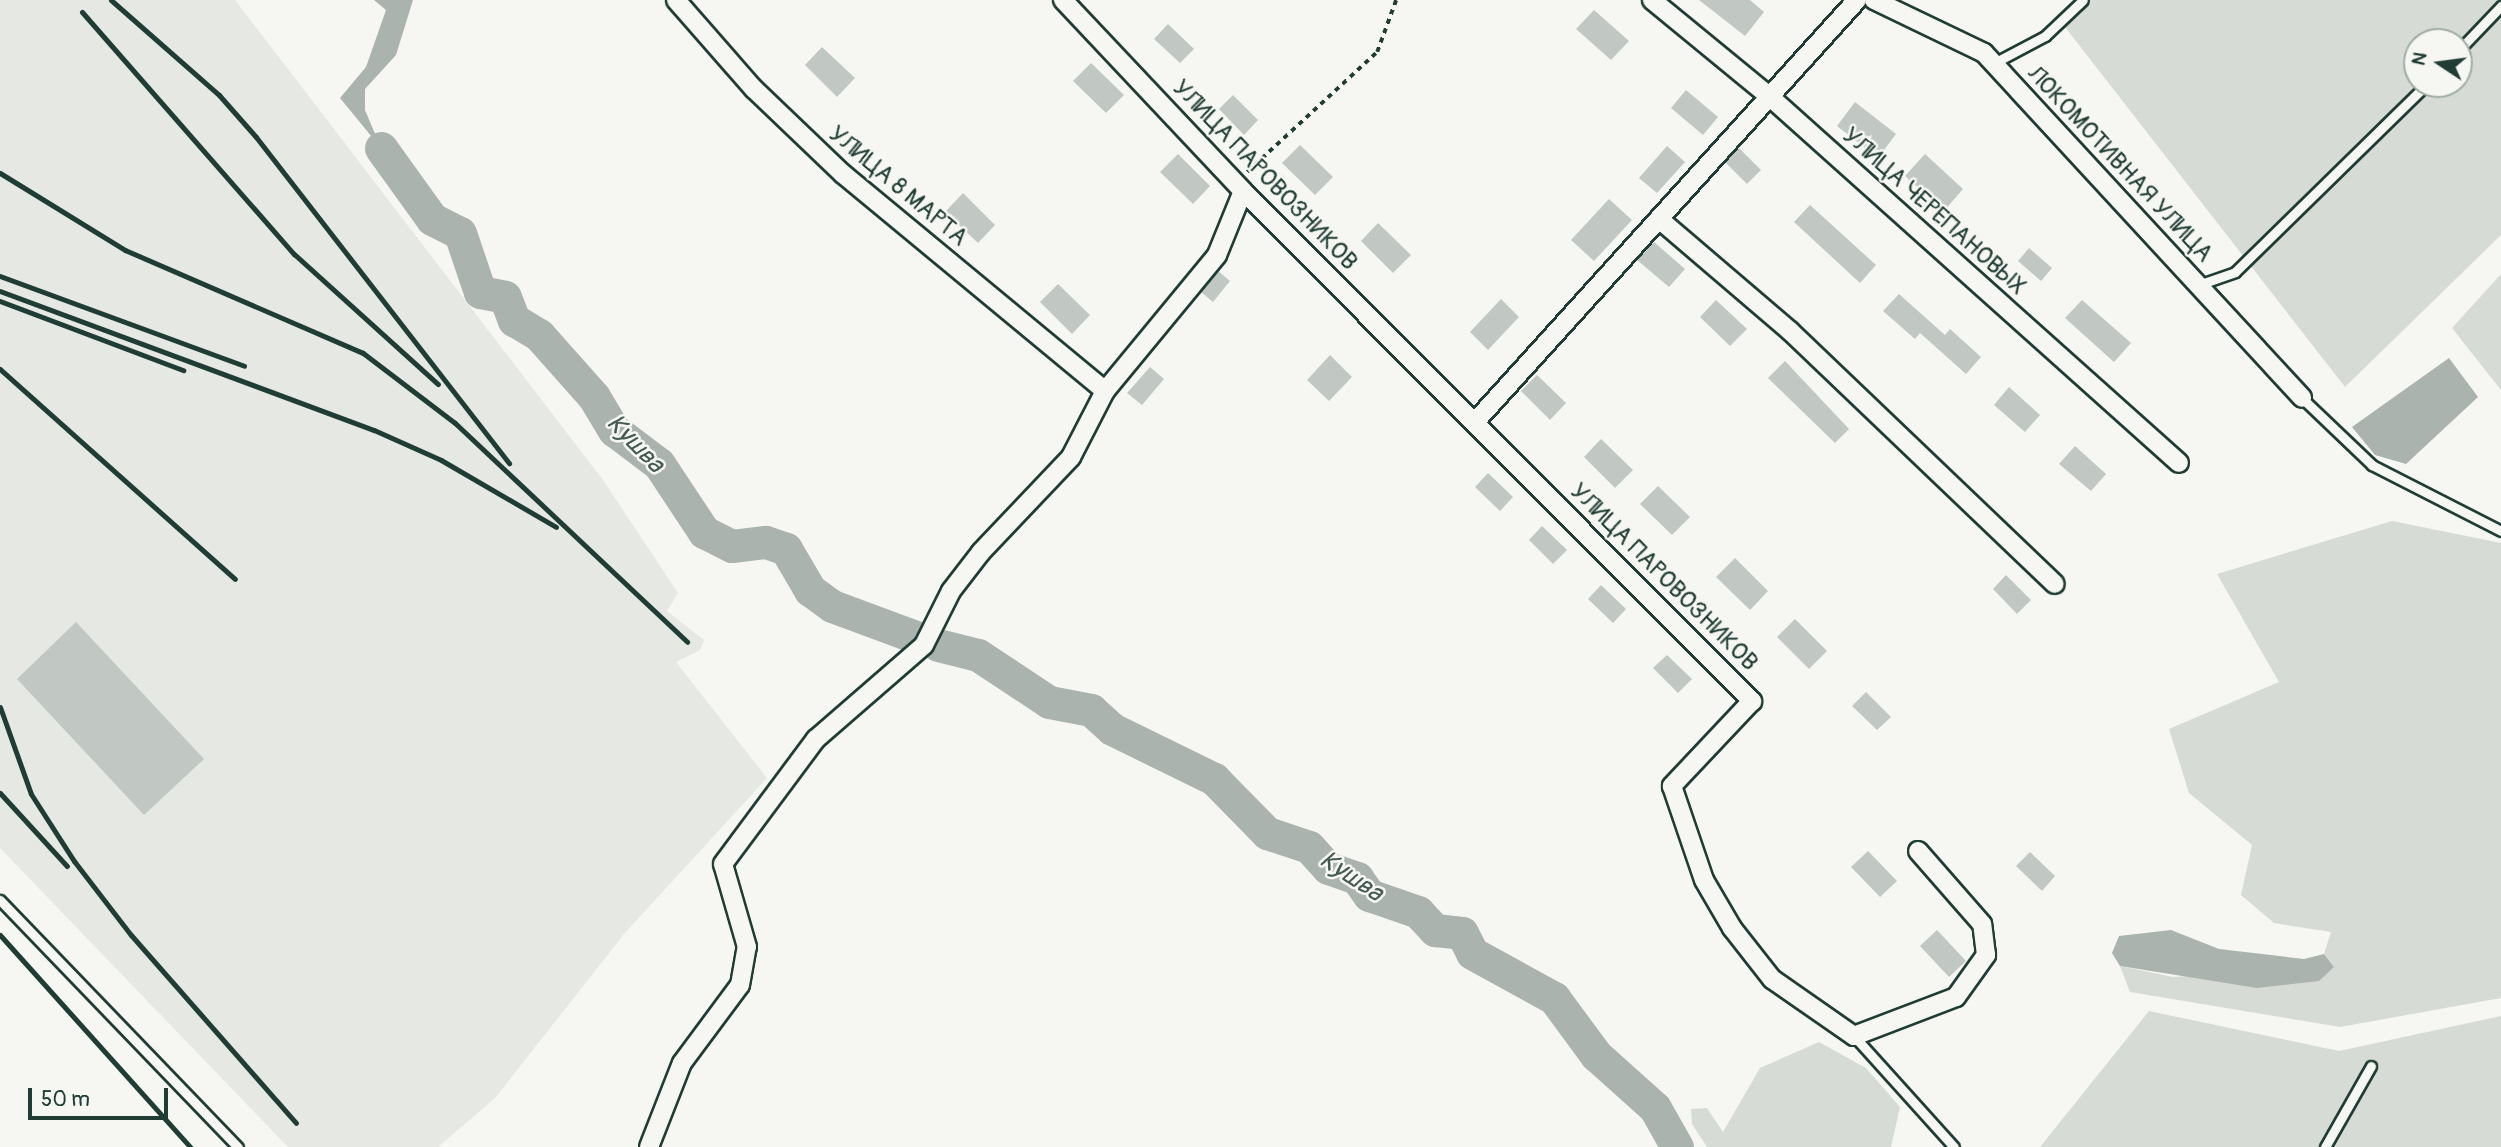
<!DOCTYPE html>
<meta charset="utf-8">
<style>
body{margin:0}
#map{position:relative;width:2501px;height:1147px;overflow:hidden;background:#f6f6f2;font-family:Pangolin,sans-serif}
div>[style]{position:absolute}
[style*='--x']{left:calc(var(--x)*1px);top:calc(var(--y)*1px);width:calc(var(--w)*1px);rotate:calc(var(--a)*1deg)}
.built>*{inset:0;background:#e6e8e4}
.green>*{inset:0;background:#d6dbd6}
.water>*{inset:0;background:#aab3ae}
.river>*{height:33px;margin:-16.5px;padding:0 16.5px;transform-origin:16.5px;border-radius:16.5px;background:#aab3ae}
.building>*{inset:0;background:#c1c8c3}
.path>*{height:3.5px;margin-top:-1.75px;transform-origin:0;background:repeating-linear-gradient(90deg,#1f3d34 0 5px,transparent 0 10px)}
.roads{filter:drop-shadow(2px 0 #1f3d34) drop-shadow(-2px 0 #1f3d34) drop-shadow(0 2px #1f3d34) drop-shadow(0 -2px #1f3d34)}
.lane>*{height:9px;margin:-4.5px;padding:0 4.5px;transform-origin:4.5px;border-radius:4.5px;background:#f6f6f2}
.street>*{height:18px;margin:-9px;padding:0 9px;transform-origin:9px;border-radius:9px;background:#f6f6f2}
.rail>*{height:5px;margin:-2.5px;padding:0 2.5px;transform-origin:2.5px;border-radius:2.5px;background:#1f3d34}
span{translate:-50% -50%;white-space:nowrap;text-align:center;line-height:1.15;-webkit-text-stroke:5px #f6f6f2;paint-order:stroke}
.street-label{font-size:24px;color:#1f3d34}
.water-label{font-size:26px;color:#425a52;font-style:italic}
.north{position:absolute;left:2403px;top:28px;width:70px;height:70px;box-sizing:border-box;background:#f6f6f2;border:2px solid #a0aca6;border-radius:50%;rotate:283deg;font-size:19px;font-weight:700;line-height:28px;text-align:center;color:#1f3d34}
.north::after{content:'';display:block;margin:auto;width:24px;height:32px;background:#1f3d34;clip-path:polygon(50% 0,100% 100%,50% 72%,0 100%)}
.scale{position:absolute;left:28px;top:1088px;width:140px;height:32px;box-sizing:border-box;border:4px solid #1f3d34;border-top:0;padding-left:9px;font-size:21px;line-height:24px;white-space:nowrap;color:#1f3d34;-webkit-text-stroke:5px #f6f6f2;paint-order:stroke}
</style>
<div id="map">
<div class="built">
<i style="clip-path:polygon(0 0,235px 0,603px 480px,678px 593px,667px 611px,704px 640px,700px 650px,676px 662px,767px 778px,624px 934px,495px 1098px,438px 1147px,288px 1147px,0 848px)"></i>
</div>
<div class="green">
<i style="clip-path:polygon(evenodd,2082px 0,2501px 0,2501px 235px,2345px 387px,2065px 27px,2082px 0,2417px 42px,2459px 42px,2459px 84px,2417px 84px,2417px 42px)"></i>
<i style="clip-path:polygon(2501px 274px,2501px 390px,2452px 328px)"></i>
<i style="clip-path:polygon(2392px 521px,2501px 543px,2501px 998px,2340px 1027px,2130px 992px,2120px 966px,2173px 977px,2334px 967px,2324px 954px,2331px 932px,2274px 923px,2241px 895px,2252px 845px,2189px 793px,2169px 729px,2279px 682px,2217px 574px)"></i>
<i style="clip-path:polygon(2149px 1011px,2339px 1051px,2501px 1016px,2501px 1147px,2040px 1147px)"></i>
<i style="clip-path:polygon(1819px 1042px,1866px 1068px,1900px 1107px,1891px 1147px,1707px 1147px,1692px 1124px,1691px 1109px,1707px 1108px,1723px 1132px,1760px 1068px)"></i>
</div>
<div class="water">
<i style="clip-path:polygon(374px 0,413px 0,396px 55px,365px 89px,365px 110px,381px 148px,340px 98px,366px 67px,386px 10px)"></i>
<i style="clip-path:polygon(2449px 358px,2478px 397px,2406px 464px,2375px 455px,2352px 427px)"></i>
<i style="clip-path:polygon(2171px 930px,2219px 949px,2304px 959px,2324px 954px,2334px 967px,2319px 981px,2257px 988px,2120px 966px,2112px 953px,2119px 936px)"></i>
</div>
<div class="river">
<i style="--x:381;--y:148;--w:87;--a:54.3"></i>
<i style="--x:432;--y:219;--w:31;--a:27"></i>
<i style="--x:460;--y:233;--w:62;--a:71.3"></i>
<i style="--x:480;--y:292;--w:25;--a:11"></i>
<i style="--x:505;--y:297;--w:25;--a:69"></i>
<i style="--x:514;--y:320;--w:29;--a:31"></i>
<i style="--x:539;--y:335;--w:83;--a:48.4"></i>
<i style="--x:594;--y:397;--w:39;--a:59"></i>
<i style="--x:614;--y:430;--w:56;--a:37.1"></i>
<i style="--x:659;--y:464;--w:82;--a:56.5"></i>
<i style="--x:704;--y:532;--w:31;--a:27"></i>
<i style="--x:732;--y:546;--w:34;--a:-7"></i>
<i style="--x:766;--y:542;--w:21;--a:19"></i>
<i style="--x:786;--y:549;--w:48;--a:59.7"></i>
<i style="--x:810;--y:590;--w:27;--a:36"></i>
<i style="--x:832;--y:606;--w:90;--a:20.3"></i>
<i style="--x:938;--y:645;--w:41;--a:14"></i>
<i style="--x:978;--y:655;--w:85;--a:33.5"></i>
<i style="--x:1049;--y:702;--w:43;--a:10.8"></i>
<i style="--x:1091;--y:710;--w:28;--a:42"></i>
<i style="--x:1112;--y:729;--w:114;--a:26.1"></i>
<i style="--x:1214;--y:779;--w:76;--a:45.5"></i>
<i style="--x:1267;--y:833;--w:44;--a:18.4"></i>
<i style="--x:1309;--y:847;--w:28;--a:48"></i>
<i style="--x:1328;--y:868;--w:31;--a:19"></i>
<i style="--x:1357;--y:878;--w:21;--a:55"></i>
<i style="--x:1369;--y:895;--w:52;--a:19.1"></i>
<i style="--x:1418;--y:912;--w:25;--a:47"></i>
<i style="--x:1435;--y:930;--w:27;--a:6"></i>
<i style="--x:1462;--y:933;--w:22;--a:63"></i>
<i style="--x:1472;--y:953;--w:94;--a:28.8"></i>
<i style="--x:1554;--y:998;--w:71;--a:53.6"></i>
<i style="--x:1596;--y:1055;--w:79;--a:41.9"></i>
<i style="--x:1655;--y:1108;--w:45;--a:60.6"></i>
</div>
<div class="building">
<i style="clip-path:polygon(1699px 0,1750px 0,1764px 12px,1745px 36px)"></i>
<i style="clip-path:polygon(1594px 10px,1629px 41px,1611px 60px,1576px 29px)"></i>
<i style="clip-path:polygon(1168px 24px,1194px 49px,1180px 63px,1154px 39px)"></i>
<i style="clip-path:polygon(822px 47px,855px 78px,837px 97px,805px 65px)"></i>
<i style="clip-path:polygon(1091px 63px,1124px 95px,1106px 113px,1073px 81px)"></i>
<i style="clip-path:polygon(1686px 90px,1718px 117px,1703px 135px,1671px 108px)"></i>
<i style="clip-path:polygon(1233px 95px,1258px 120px,1244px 135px,1219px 109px)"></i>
<i style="clip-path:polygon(1855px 102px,1896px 134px,1878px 158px,1837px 126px)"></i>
<i style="clip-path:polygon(1300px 145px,1333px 177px,1315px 195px,1282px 163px)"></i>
<i style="clip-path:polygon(1667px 146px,1685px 162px,1657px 193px,1639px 178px)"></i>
<i style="clip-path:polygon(1739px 148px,1761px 170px,1747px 184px,1725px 162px)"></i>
<i style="clip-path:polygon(1178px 154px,1210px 186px,1193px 204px,1160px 172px)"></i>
<i style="clip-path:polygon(1925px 154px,1963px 189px,1944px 211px,1905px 176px)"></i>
<i style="clip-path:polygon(963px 193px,995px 225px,978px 243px,945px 212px)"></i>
<i style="clip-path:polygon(1609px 199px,1632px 220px,1594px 261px,1571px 240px)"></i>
<i style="clip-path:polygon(1810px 205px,1876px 265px,1860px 283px,1794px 222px)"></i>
<i style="clip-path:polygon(1378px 223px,1411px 255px,1393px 273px,1361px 241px)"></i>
<i style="clip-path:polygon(1654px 242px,1685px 269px,1669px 287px,1637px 260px)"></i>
<i style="clip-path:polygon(2029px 248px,2052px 268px,2041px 281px,2018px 261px)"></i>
<i style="clip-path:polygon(1218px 271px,1230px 281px,1213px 302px,1201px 292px)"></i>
<i style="clip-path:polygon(1058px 284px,1090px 315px,1072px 334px,1040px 302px)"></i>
<i style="clip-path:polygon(1899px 294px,1945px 335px,1950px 329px,1981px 357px,1966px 374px,1920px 333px,1915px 339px,1883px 311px)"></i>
<i style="clip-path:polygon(1501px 299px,1519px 317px,1488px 350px,1470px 332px)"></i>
<i style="clip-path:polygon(1716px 300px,1747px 329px,1730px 346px,1700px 317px)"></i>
<i style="clip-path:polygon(2082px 300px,2131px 343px,2114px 362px,2065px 318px)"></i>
<i style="clip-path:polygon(1330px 355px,1352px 377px,1329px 401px,1307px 380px)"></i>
<i style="clip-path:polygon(1785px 361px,1849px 429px,1835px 443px,1768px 378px)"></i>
<i style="clip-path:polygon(1150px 367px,1164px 379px,1142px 405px,1127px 393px)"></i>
<i style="clip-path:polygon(1537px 375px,1566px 403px,1550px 420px,1521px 391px)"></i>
<i style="clip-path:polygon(2009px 387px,2040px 415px,2025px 432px,1994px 405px)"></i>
<i style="clip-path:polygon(1601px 439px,1633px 470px,1615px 488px,1584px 457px)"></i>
<i style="clip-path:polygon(2075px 446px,2106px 474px,2091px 491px,2059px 464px)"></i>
<i style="clip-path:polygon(1488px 473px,1513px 497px,1500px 511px,1475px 487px)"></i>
<i style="clip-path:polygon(1658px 486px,1690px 517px,1672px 535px,1640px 504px)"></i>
<i style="clip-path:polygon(1542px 526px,1567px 550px,1553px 564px,1529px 540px)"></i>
<i style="clip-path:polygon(1735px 558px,1768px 591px,1750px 610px,1716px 577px)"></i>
<i style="clip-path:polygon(2006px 575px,2031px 600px,2017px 614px,1993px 589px)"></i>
<i style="clip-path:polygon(1601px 585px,1626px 609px,1613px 623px,1588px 599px)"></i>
<i style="clip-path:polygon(1795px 619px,1827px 651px,1809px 669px,1777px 637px)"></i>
<i style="clip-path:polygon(76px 622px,204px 759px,144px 815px,17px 679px)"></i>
<i style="clip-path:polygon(1667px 655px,1692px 679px,1678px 693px,1653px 668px)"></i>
<i style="clip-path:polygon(1866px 692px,1891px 717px,1877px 730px,1852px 706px)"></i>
<i style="clip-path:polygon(1868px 851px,1897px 881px,1880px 897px,1851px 867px)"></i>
<i style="clip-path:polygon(2030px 852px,2055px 876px,2042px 891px,2016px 866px)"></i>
<i style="clip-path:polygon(1937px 930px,1966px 961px,1949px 977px,1920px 946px)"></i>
</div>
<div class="path">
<i style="--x:1247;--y:172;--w:177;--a:-42.7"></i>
<i style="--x:1377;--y:52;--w:55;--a:-69.9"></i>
</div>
<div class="roads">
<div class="lane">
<i style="--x:2459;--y:50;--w:61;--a:-46.3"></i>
<i style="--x:1994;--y:63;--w:58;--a:-27.9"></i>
<i style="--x:2045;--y:36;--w:52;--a:-43.5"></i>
<i style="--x:2198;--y:285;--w:39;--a:-19"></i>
<i style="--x:2235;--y:272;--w:269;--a:-44.4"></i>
<i style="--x:2302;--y:398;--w:97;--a:43.7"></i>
<i style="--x:2372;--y:465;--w:145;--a:27.1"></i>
<i style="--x:0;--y:900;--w:343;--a:46.1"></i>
<i style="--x:1854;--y:1036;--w:149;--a:48"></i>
<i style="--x:2325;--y:1147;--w:93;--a:-60.4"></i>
</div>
<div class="street">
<i style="--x:676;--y:0;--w:118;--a:48.8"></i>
<i style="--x:754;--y:89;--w:123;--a:43.7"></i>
<i style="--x:843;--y:174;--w:340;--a:39.6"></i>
<i style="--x:1063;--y:0;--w:262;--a:46.7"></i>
<i style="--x:1243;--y:191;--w:721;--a:45.06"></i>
<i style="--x:1752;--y:701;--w:117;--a:133.3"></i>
<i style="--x:1672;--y:786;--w:99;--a:71.2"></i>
<i style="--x:1704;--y:880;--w:56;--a:59.7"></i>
<i style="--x:1732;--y:928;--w:65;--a:51.9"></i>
<i style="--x:1772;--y:979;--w:100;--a:34.8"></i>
<i style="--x:1854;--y:1036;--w:109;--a:-20.9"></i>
<i style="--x:1956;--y:997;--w:52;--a:-54.5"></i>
<i style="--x:1986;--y:955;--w:31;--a:-97"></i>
<i style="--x:1982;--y:924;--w:97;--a:-131.2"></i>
<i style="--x:1652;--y:0;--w:151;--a:39.4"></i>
<i style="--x:1769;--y:96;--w:550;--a:41.83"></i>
<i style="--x:1874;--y:0;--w:122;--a:25.7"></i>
<i style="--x:1984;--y:53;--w:469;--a:47.3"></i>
<i style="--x:1659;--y:219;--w:172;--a:40.5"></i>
<i style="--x:1790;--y:331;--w:366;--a:43.7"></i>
<i style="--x:1475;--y:422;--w:569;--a:-47.85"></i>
<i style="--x:649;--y:1147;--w:90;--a:-68.6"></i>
<i style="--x:682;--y:1063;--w:97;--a:-53.4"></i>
<i style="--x:740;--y:985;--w:39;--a:-80"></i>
<i style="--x:747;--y:947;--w:86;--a:-106.1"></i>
<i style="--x:723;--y:864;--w:156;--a:-53.4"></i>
<i style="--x:816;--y:739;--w:143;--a:-41"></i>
<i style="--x:924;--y:645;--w:60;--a:-63.4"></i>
<i style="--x:951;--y:591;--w:49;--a:-52.4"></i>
<i style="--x:981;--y:552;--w:131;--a:-46.5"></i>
<i style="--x:1071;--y:457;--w:74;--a:-62.7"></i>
<i style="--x:1105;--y:391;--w:176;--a:-50.5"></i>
<i style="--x:1217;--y:255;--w:69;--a:-67.9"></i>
</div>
</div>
<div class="rail">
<i style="--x:111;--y:0;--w:144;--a:41.3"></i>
<i style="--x:219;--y:95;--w:56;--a:48.6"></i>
<i style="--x:256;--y:137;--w:413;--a:52.2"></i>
<i style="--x:82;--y:12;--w:322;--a:48.8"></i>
<i style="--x:294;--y:254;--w:194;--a:42.1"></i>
<i style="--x:0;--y:173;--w:147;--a:31.6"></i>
<i style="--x:125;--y:250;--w:259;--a:23.4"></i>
<i style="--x:363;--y:353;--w:116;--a:37.3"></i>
<i style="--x:455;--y:423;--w:319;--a:43.3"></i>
<i style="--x:0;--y:276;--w:260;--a:20.2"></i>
<i style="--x:0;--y:291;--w:399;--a:20.4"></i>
<i style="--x:374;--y:430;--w:73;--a:24.1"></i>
<i style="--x:441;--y:460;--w:133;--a:30.2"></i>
<i style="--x:0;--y:301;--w:196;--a:20.7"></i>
<i style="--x:0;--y:369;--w:315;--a:41.8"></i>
<i style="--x:0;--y:707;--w:92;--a:70.4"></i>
<i style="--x:31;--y:794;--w:80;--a:57.3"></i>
<i style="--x:74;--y:861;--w:93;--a:52.4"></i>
<i style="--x:131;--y:935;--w:250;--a:48.7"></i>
<i style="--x:0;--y:793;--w:99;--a:47.5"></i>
<i style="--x:0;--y:935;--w:285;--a:48.1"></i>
</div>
<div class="street-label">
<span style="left:2120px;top:164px;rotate:47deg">ЛОКОМОТИВНАЯ УЛИЦА</span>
<span style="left:1265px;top:175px;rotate:46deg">УЛИЦА ПАРОВОЗНИКОВ</span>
<span style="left:898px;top:186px;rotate:40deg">УЛИЦА 8 МАРТА</span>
<span style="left:1934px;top:211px;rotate:42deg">УЛИЦА ЧЕРЕПАНОВЫХ</span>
<span style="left:1664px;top:577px;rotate:45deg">УЛИЦА ПАРОВОЗНИКОВ</span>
</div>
<div class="water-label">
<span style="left:635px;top:444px;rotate:46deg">Кушва</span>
<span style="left:1351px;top:877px;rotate:34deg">Кушва</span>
</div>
<div class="north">N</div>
<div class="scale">50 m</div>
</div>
